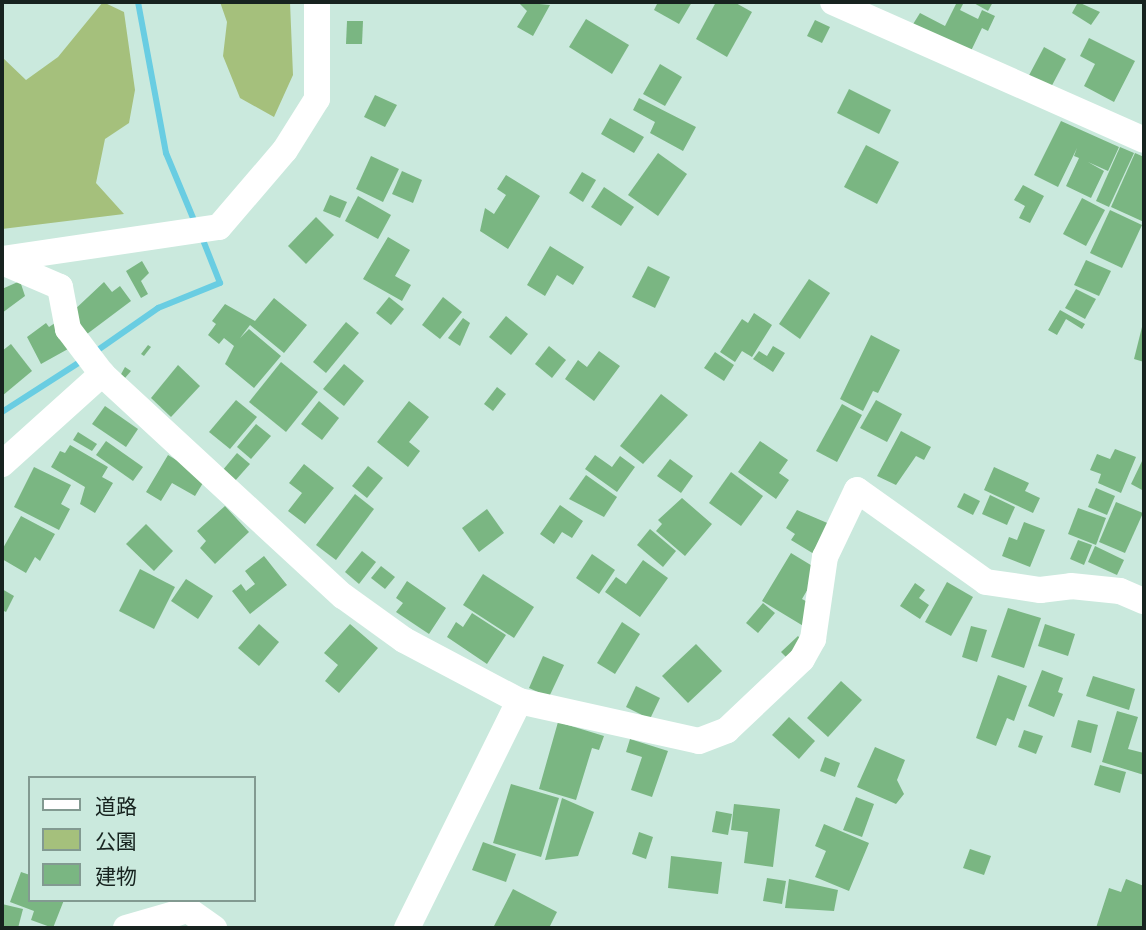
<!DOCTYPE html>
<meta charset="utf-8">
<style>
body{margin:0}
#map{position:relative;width:1146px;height:930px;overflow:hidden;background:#cae9dd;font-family:Commissioner,"Noto Sans JP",sans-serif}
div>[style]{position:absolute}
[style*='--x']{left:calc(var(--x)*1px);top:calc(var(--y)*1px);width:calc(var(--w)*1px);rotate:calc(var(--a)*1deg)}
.green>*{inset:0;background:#a5c07c}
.stream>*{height:6px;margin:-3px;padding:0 3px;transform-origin:3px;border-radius:3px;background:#69cde2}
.building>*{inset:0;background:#7ab682}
.street>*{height:26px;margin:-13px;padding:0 13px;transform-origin:13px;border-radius:13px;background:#fff}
span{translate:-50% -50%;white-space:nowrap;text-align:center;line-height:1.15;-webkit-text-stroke:7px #cae9dd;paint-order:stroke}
.frame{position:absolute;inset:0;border:4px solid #17231f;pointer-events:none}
.legend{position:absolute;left:28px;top:776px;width:228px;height:126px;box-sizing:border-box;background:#cae9dd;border:2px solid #829a91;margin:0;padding:9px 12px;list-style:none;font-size:21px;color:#17231f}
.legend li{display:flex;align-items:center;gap:14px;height:35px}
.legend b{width:35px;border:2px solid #829a91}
</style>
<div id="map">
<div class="green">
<i style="clip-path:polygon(103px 2px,124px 12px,135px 90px,129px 123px,105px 139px,96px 183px,124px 214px,2px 229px,2px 57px,26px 80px,58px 57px)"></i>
<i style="clip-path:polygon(220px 2px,290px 2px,293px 75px,274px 117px,240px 98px,223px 56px,227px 22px)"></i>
</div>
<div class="stream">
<i style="--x:138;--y:2;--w:154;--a:79.5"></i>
<i style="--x:166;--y:153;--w:78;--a:67.4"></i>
<i style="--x:95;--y:352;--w:77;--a:-34.9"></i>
<i style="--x:158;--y:308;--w:67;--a:-22"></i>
<i style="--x:220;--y:283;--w:52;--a:-111.6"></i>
<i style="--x:2;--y:412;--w:96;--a:-32.7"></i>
</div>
<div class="building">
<i style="clip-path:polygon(518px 2px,550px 5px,533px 36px,517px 27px,527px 11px)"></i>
<i style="clip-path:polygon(658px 2px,692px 2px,679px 24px,654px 10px)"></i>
<i style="clip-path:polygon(716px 2px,734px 2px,752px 12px,727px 57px,696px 39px)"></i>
<i style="clip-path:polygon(957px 2px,964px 2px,960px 10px,978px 19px,982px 10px,995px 16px,988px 31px,982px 28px,970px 53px,910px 29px,920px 13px,945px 26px)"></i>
<i style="clip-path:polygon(972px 2px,993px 2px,988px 11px)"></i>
<i style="clip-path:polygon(1078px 2px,1100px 12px,1091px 25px,1072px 13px)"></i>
<i style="clip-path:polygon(586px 19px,629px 45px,612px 74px,569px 47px)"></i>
<i style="clip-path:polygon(815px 20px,830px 27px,822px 43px,807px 36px)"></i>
<i style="clip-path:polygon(347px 21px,363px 21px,362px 44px,346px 44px)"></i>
<i style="clip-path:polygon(1089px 38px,1135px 61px,1114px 102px,1084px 86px,1095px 64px,1080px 56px)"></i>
<i style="clip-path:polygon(1044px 47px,1066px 59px,1049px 91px,1027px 79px)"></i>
<i style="clip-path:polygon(660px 64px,682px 77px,665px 106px,643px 94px)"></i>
<i style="clip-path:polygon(849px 89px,891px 110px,879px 134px,837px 113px)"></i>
<i style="clip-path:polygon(375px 95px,397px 105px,385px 127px,364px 117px)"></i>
<i style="clip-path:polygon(639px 98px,696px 127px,683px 151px,650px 133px,655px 122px,633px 110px)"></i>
<i style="clip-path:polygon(610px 118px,644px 137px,634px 153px,601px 134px)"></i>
<i style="clip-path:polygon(1061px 121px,1119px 147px,1108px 171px,1088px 162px,1104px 171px,1091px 198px,1066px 186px,1079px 158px,1074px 156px,1077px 148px,1058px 187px,1034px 175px)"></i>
<i style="clip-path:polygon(866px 145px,899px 162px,877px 204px,844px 187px)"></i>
<i style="clip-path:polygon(1120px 147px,1134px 153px,1109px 207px,1096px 201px)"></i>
<i style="clip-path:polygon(658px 153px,687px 174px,658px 216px,628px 195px)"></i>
<i style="clip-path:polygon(1135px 153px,1144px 157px,1144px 222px,1111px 207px)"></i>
<i style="clip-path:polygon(371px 156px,399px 169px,383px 202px,356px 189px)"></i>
<i style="clip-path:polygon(402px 171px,422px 180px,413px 203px,392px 194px)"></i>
<i style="clip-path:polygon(582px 172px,596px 180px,583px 202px,569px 193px)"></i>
<i style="clip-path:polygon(506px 175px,540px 196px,508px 249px,480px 231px,485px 208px,494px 214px,506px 195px,497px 189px)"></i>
<i style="clip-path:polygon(1023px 185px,1044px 196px,1030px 223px,1019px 218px,1025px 206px,1014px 200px)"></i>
<i style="clip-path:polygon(604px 187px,634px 207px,621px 226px,591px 207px)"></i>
<i style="clip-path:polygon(330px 195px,347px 202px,340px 218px,323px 211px)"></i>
<i style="clip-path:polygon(358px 196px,391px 215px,378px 239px,345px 221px)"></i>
<i style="clip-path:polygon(1082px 198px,1105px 210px,1086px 246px,1063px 234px)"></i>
<i style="clip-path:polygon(1110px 210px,1142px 225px,1122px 268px,1090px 253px)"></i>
<i style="clip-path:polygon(316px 217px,334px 235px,306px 264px,288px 246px)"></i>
<i style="clip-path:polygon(388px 237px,410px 250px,395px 276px,411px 285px,402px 301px,363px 279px)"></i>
<i style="clip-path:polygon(550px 246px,584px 267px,573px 285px,557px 275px,545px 296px,527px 285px)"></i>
<i style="clip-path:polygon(1086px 260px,1111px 271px,1099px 296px,1074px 285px)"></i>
<i style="clip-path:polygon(142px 261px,149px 273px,141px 281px,148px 294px,141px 298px,126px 271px)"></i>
<i style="clip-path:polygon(648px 266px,670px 277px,655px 308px,632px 297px)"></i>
<i style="clip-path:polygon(809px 279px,830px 293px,800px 339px,779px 324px)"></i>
<i style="clip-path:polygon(20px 281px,25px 296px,2px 313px,2px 289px)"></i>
<i style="clip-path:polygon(104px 282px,112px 292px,120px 286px,131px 301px,87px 334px,71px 313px)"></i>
<i style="clip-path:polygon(1076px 289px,1096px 299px,1085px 319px,1065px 308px)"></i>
<i style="clip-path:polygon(389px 297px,404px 309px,391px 325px,376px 313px)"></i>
<i style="clip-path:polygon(443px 297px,462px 312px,440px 339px,422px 325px)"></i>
<i style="clip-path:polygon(274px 298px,307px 325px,284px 353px,250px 325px,240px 338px,249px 329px,281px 356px,254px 388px,225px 364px,234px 346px,224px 338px,219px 344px,208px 335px,216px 324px,212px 321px,225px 304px,255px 321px)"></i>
<i style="clip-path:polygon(1060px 310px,1085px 324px,1082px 329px,1066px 319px,1057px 335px,1048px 330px)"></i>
<i style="clip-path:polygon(754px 313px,772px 325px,752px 357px,742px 351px,735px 362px,720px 352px,742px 319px,748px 323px)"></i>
<i style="clip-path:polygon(506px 316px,528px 334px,511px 355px,489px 337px)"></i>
<i style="clip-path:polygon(463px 318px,470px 323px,460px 346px,448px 338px)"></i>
<i style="clip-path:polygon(346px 322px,359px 333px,326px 373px,313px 362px)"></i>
<i style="clip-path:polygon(46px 323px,49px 327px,55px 323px,68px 349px,41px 364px,27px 337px)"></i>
<i style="clip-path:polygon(1143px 323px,1144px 323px,1144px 362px,1134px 359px)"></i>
<i style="clip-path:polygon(871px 335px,900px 350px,878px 393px,873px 391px,863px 411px,840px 399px)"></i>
<i style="clip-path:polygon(11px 344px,32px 371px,2px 396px,2px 351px)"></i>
<i style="clip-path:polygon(148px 345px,151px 347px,144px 356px,141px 354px)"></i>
<i style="clip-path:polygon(549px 346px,566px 360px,552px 378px,535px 364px)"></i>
<i style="clip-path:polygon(773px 346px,785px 353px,773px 372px,753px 359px,759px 351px,767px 356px)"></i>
<i style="clip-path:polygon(599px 351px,620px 366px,594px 401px,565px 379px,578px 360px,587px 367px)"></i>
<i style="clip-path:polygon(715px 352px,734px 365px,724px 381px,704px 368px)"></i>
<i style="clip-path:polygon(281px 362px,318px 392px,286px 432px,249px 402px)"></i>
<i style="clip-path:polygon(344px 364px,364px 381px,344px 406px,323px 389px)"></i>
<i style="clip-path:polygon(178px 365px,200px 386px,171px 417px,151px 398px)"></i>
<i style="clip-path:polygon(125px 367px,131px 371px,125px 378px,120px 376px)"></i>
<i style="clip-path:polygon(497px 387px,506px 394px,493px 411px,484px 404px)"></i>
<i style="clip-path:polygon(661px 394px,688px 415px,643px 464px,620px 446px)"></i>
<i style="clip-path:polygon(236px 400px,257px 417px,230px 449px,209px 432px)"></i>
<i style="clip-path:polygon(876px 400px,902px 414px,887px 442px,860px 428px)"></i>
<i style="clip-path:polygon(319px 401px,339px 418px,322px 440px,301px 424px)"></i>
<i style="clip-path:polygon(409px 401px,429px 417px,409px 442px,420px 451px,408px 467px,377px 442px)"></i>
<i style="clip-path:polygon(842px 404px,862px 415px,837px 462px,816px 451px)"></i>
<i style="clip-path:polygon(105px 406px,138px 429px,126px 447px,92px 424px)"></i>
<i style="clip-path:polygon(256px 424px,271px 436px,251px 459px,237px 447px)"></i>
<i style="clip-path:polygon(901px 431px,931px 447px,924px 460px,916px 456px,896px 485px,877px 476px)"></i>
<i style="clip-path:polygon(78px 432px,97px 444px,92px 451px,73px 440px)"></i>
<i style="clip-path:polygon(106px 441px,143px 467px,133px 481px,96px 455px)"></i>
<i style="clip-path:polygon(760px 441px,788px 460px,779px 473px,789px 480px,776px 499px,738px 472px)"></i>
<i style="clip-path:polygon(70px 445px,108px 467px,102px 477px,113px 483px,95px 513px,80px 504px,85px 487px,51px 467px,60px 451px,65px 453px)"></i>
<i style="clip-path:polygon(1115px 449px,1136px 457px,1121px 493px,1098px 483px,1101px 474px,1090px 470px,1097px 454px,1110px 459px)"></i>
<i style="clip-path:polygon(237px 453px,250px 464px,234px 482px,222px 471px)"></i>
<i style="clip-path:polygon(168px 455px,206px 478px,195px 496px,172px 483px,161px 501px,146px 492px)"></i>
<i style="clip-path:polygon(595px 455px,612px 467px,620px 456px,635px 467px,617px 492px,585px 469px)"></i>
<i style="clip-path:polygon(1144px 457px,1144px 491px,1131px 484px)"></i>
<i style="clip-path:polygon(670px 459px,693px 476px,681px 493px,657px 476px)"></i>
<i style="clip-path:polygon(304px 464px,334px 488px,305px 524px,288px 511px,302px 493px,289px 483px)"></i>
<i style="clip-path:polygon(368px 466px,383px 478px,367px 498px,352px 486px)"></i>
<i style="clip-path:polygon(34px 467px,71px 485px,61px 504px,70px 509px,59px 530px,14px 507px)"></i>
<i style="clip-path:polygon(994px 467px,1029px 483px,1025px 491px,1040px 498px,1033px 513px,984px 490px)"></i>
<i style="clip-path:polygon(731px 472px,763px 496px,741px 526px,709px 503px)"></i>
<i style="clip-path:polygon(586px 475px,617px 497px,604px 517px,569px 499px)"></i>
<i style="clip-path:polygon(1096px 488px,1115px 496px,1107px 515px,1088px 507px)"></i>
<i style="clip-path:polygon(964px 493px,980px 501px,973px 515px,957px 507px)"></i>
<i style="clip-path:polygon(355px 494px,374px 509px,336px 560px,316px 545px)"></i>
<i style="clip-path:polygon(990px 495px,1015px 507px,1007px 525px,982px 514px)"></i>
<i style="clip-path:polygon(682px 498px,712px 524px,685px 556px,656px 531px,662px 524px,658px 520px)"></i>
<i style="clip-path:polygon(1116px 502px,1143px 513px,1125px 553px,1099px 542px)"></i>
<i style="clip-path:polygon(560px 505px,583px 521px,572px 538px,562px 532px,554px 544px,540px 534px)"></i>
<i style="clip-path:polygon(225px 506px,249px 532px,215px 564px,200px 548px,206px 541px,197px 531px)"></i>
<i style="clip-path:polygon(1078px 508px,1106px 518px,1096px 545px,1068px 534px)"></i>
<i style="clip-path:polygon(487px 509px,504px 533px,479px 552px,462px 528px)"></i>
<i style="clip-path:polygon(797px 510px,832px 525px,814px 554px,791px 540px,795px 534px,786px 528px)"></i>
<i style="clip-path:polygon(21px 516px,55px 534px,40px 561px,35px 557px,26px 573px,2px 559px,2px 550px)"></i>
<i style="clip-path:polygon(1024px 522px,1045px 530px,1030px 567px,1002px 556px,1009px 537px,1017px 540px)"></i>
<i style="clip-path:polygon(146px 524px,173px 551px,154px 571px,126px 544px)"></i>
<i style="clip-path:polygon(650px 529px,676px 551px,663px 567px,637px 545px)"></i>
<i style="clip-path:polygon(1078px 540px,1092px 545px,1084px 565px,1070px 559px)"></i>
<i style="clip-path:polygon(1095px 546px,1124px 560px,1117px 575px,1088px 562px)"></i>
<i style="clip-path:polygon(362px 551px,376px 562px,359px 584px,345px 572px)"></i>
<i style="clip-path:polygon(791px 553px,819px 570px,802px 599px,817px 607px,805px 627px,762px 601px)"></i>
<i style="clip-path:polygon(592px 554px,615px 570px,599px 594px,576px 578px)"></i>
<i style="clip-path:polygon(264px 556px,287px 585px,250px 614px,232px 591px,241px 584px,246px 591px,255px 584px,245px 571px)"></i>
<i style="clip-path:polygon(643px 560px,668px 578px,640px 617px,605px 592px,616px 577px,626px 584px)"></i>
<i style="clip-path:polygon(381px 566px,395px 577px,385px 589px,371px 578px)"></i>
<i style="clip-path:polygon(140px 569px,175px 587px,154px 629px,119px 611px)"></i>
<i style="clip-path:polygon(483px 574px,534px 607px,514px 638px,463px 605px)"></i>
<i style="clip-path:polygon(186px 579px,213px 596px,198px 619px,171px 601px)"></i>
<i style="clip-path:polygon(407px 581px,446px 608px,429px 634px,396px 612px,403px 603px,396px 598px)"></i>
<i style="clip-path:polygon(947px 582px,973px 597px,951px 636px,925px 622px)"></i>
<i style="clip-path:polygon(915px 583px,925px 590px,919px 598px,929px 605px,920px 619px,900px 606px)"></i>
<i style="clip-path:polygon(2px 589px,14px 596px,6px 612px,2px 610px)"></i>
<i style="clip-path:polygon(763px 603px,775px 613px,758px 633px,746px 623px)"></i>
<i style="clip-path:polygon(1008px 608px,1041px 618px,1024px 668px,991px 657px)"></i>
<i style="clip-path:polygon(472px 613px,506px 635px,487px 664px,447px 637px,456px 622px,463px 627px)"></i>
<i style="clip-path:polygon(622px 622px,640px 634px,615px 674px,597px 663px)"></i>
<i style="clip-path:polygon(259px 624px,279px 642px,259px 666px,238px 648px)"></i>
<i style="clip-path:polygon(350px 624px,378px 648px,339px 693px,325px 681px,338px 665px,324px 653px)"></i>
<i style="clip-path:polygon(1045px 624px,1075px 634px,1068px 656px,1038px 646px)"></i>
<i style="clip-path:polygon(971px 626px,987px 630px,977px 662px,962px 657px)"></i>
<i style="clip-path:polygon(798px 636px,806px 645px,790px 661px,781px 652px)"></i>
<i style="clip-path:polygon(696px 644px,722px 671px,688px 703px,662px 676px)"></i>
<i style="clip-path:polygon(543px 656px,564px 665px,549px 697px,529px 688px)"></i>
<i style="clip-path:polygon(1042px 670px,1063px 678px,1058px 692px,1063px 694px,1054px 717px,1028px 706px)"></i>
<i style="clip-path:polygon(998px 675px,1027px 686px,1014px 721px,1007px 718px,996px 746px,976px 738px)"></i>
<i style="clip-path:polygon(1093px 676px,1135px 689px,1129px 710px,1086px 696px)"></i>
<i style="clip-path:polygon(841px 681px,862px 700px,828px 737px,807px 718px)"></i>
<i style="clip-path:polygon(636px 686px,660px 698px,650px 719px,626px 707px)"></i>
<i style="clip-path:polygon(1117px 711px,1138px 717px,1128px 749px,1144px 753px,1144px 775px,1102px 762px)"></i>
<i style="clip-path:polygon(789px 717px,815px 741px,799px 759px,772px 735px)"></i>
<i style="clip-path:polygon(1078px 720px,1098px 725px,1091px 753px,1071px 747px)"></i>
<i style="clip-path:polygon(558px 722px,604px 736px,599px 750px,592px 748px,576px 800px,539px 789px)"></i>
<i style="clip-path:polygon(1024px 730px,1043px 736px,1036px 754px,1018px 747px)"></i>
<i style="clip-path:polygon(630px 739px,668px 751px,652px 797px,631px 790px,642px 757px,626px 752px)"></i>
<i style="clip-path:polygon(875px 747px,905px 760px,897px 780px,904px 794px,896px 804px,857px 787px)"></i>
<i style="clip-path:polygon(825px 757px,840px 763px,835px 777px,820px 771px)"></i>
<i style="clip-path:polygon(1100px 765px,1126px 772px,1120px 793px,1094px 785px)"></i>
<i style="clip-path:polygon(511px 784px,559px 798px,541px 857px,493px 843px)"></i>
<i style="clip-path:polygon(856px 797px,874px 804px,862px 837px,843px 830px)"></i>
<i style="clip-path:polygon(562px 798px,594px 812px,578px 856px,545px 860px)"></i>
<i style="clip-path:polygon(734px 804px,780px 809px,773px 867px,744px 863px,748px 832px,731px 830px)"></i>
<i style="clip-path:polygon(716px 811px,732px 814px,728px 835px,712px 832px)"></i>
<i style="clip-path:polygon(824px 824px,869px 843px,849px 891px,815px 877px,826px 851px,815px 846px)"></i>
<i style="clip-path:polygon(639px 832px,653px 837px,646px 859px,632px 854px)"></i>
<i style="clip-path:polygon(483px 842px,516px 854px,506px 882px,472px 870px)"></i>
<i style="clip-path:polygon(970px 849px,991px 856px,984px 875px,963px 868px)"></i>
<i style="clip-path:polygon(671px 856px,722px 862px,718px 894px,668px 888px)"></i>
<i style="clip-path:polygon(21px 872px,30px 875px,30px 900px,64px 900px,53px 928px,31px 920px,34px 911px,10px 902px)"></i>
<i style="clip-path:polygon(767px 878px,786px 881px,782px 904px,763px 901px)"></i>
<i style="clip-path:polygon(789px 879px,838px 890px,834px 911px,785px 908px)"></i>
<i style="clip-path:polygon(1126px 879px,1144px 886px,1144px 928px,1096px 928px,1109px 888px,1121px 892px)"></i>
<i style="clip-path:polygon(513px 889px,557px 912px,549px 928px,493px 928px)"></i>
<i style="clip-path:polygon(2px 904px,23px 909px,18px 928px,2px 928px)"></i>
</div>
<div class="street">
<i style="--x:833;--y:2;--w:340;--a:23.9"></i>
<i style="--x:2;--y:259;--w:219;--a:-8.4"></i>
<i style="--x:219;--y:227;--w:101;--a:-49.4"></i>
<i style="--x:285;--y:150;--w:60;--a:-57.9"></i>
<i style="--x:317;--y:99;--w:97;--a:-90"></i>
<i style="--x:2;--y:262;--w:63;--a:23.3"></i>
<i style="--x:60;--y:287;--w:43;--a:79.2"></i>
<i style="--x:68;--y:329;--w:56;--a:52.9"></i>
<i style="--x:102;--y:374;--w:328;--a:42.7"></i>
<i style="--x:343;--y:596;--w:75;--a:35.8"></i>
<i style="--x:404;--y:640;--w:130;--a:27.9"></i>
<i style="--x:519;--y:701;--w:184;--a:12.5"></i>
<i style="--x:699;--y:741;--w:30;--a:-21"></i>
<i style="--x:727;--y:730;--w:103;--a:-43.4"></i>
<i style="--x:802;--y:659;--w:23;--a:-61"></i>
<i style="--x:813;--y:639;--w:83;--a:-81.7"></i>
<i style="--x:825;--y:557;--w:74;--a:-64.5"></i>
<i style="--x:857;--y:490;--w:158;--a:35.5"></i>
<i style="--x:986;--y:582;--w:55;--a:8.4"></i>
<i style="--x:1040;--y:590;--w:31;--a:-7"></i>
<i style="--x:1071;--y:586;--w:49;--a:5.8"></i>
<i style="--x:1120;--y:591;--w:26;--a:23"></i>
<i style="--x:2;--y:464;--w:135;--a:-42"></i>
<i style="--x:126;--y:928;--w:65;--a:-16.2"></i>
<i style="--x:188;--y:910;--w:32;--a:35"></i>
<i style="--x:407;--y:928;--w:253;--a:-63.7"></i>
</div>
<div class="frame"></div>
<ul class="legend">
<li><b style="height:9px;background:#fff"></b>道路</li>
<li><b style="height:19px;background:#a5c07c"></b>公園</li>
<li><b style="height:19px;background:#7ab682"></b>建物</li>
</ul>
</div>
